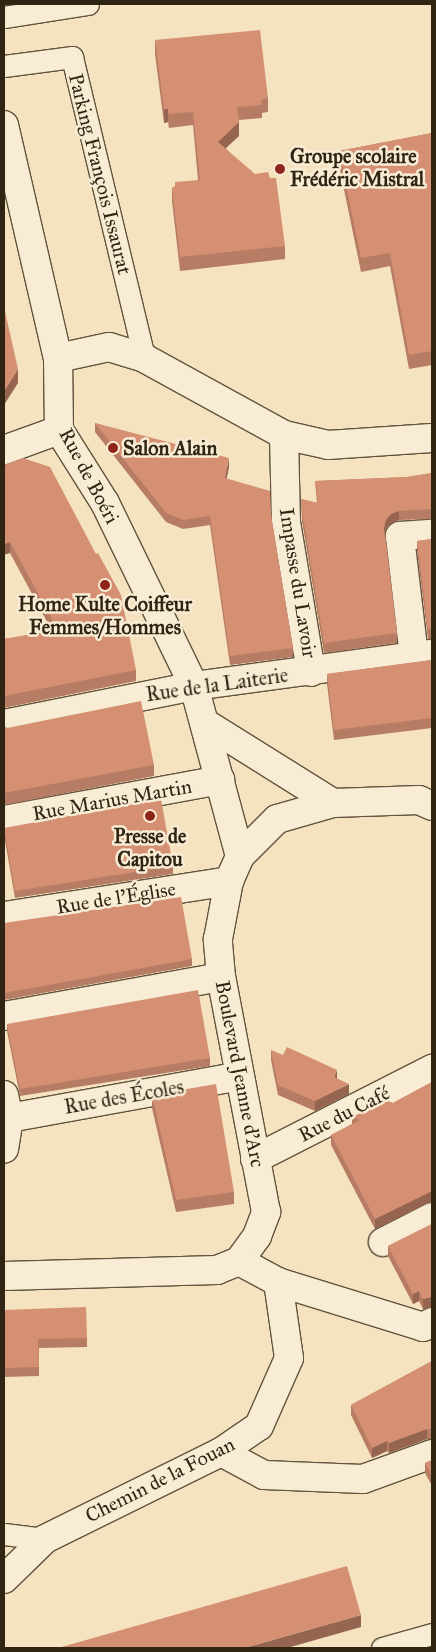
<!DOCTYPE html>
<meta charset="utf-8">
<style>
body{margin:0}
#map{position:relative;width:436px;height:1652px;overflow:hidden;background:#f5e2be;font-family:"IM FELL Great Primer",serif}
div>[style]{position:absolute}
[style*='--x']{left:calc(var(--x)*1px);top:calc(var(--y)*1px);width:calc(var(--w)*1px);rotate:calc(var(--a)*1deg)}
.roads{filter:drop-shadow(1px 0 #61543e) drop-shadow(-1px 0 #61543e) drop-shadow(0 1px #61543e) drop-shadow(0 -1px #61543e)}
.service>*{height:21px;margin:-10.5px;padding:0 10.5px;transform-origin:10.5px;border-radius:10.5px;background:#f8ecd5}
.pedestrian>*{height:28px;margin:-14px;padding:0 14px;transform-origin:14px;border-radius:14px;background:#f8ecd5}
.minor>*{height:28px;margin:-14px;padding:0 14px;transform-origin:14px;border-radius:14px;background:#f8ecd5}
.wall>*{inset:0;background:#b77c64}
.shaded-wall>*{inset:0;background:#956551}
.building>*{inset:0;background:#d59074}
.dots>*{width:14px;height:14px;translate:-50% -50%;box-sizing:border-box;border:2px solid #f8ecd5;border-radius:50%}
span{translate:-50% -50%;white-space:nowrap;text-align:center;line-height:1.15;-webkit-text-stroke:5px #f8ecd5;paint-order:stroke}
.poi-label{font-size:20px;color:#302413;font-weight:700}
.left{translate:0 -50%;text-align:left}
.street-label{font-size:20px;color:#302413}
.frame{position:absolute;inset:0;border:5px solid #302413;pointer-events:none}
</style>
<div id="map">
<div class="roads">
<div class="service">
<i style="--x:4;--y:17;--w:85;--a:-8.8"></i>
<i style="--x:4;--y:66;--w:69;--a:-7.5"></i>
<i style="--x:72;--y:57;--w:309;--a:76.5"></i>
<i style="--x:4;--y:1534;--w:41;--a:7"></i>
<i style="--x:382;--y:1648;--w:52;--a:-15.6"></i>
</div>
<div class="pedestrian">
<i style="--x:284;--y:435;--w:87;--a:88.7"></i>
</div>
<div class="minor">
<i style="--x:4;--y:125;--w:239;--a:77"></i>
<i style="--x:58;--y:358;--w:72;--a:89.2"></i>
<i style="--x:59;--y:430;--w:86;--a:57.8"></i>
<i style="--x:105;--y:503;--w:203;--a:64.1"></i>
<i style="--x:194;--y:686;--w:176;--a:74.9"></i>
<i style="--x:58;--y:358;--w:52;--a:-12.2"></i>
<i style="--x:109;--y:347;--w:37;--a:17"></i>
<i style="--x:144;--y:358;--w:160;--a:28.8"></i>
<i style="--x:284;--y:435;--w:45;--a:12.8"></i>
<i style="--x:328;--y:445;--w:104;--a:-3.9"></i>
<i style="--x:4;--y:450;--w:59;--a:-20"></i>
<i style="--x:286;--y:522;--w:152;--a:80.5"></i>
<i style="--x:414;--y:656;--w:121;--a:-96.7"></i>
<i style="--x:400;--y:536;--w:32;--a:-4"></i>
<i style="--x:205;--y:723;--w:151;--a:32"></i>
<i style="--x:4;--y:724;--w:194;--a:-11.3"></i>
<i style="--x:194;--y:686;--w:240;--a:-7.7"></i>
<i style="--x:4;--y:820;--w:220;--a:-10.5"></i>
<i style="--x:4;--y:916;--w:228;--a:-8.8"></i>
<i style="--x:4;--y:1016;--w:220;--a:-10.2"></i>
<i style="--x:4;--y:1095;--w:24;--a:78"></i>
<i style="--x:9;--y:1118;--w:31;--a:99"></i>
<i style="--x:9;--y:1118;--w:234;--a:-10.3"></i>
<i style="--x:255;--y:1159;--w:199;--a:-27"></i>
<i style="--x:383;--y:1242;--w:55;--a:-27"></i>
<i style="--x:4;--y:1276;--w:213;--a:-1.6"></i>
<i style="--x:217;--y:1270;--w:24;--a:-22"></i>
<i style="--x:239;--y:1261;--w:31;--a:-54"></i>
<i style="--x:257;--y:1236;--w:26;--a:-69"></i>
<i style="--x:266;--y:1212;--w:239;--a:-100.8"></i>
<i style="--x:221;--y:977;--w:38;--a:-95"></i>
<i style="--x:218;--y:939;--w:59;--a:-79.3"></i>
<i style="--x:229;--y:881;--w:27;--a:-66"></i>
<i style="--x:240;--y:856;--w:52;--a:-45"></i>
<i style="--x:277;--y:819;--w:58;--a:-15.9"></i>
<i style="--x:333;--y:803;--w:86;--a:-2"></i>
<i style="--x:419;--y:800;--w:14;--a:25"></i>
<i style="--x:278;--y:1282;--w:152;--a:17.2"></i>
<i style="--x:423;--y:1327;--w:10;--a:-29"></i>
<i style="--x:221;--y:1452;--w:49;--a:28.1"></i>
<i style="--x:264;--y:1475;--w:99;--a:2.3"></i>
<i style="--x:363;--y:1479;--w:73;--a:-19.9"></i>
<i style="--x:4;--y:1579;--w:57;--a:-44.3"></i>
<i style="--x:45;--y:1539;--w:196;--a:-26.3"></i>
<i style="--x:221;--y:1452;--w:46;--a:-34.4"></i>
<i style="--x:259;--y:1426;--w:74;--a:-66.2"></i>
<i style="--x:289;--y:1358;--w:77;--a:-98.2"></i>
<i style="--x:278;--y:1282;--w:44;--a:-151.7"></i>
</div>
</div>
<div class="wall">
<i style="clip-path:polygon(155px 40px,268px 98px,268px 112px,262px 113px,262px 118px,239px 120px,239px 136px,226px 148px,285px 246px,285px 259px,180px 271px,172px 201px,172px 188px,198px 180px,193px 125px,169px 128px,168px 122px,164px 123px,155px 54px)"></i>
<i style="clip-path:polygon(432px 133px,432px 365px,409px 369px,390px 266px,361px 272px,339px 165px,339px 151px)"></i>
<i style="clip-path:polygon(95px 423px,229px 467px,226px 479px,271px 515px,293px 648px,293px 657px,230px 665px,210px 525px,183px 529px,166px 522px,95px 432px)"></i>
<i style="clip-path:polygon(4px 465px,136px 670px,136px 681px,4px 708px,4px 639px,52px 631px,10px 553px)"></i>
<i style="clip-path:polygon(432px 473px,432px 519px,399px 520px,391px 523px,386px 530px,385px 533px,397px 633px,397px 643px,324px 653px,302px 521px,301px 499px,317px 503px,315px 481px,407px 477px)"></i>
<i style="clip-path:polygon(432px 539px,432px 639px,428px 639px,417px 551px,417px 541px)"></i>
<i style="clip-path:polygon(432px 660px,432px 728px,334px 740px,327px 684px,327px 674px)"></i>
<i style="clip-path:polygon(4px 727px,154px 765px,154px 776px,4px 805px)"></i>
<i style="clip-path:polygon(4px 828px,173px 866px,173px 874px,15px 898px,4px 835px)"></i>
<i style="clip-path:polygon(4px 923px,192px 959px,192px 966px,4px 1000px)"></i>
<i style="clip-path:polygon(7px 1024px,210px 1058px,210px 1066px,20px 1096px,7px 1031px)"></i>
<i style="clip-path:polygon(271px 1050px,349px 1094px,315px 1111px,278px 1095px,271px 1060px)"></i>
<i style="clip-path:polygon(432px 1082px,432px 1201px,375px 1229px,331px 1145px,331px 1135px,352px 1124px,352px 1117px,393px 1103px)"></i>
<i style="clip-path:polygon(152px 1095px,234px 1192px,234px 1204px,176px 1212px,152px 1108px)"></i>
<i style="clip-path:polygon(432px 1224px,432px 1307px,423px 1309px,419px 1301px,413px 1304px,388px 1256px,388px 1246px)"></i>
<i style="clip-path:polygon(4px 1310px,87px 1338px,87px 1347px,39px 1348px,39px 1376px,4px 1377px)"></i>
<i style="clip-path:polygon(432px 1361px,432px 1439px,427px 1439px,389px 1453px,387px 1451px,372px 1458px,351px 1415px,351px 1405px)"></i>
<i style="clip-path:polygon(432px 1460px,432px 1486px,425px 1473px,425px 1463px)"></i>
</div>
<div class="shaded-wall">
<i style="clip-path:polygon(164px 109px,168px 109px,168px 122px,164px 123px)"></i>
<i style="clip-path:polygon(239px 122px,239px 136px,218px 155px,218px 142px)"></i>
<i style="clip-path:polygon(18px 369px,18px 383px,4px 405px,4px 391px)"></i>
<i style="clip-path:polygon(229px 458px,229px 467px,225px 487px,225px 478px)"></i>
<i style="clip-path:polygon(399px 511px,399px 520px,391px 523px,386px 530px,384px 538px,384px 528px,386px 520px,391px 514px)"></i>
<i style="clip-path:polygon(10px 542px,10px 553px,4px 555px,4px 544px)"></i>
<i style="clip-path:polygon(337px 1070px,337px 1080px,334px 1077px)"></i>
<i style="clip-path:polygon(349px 1084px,349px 1094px,315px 1111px,315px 1101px)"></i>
<i style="clip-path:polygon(432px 1191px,432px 1201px,375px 1229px,375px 1219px)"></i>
<i style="clip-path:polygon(419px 1291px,419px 1301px,413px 1304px,413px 1294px)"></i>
<i style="clip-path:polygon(432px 1297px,432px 1307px,423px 1309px,423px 1299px)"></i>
<i style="clip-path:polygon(427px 1429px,427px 1439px,389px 1453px,389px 1443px)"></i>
<i style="clip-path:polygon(387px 1441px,387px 1451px,372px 1458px,372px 1448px)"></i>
<i style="clip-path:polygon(361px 1615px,361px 1627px,287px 1648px,244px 1648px)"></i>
</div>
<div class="building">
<i style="clip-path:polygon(260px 30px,268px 98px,261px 100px,262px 105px,237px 107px,239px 122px,218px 142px,255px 174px,268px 172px,270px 178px,276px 178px,285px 246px,180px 257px,172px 188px,175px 186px,175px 182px,200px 180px,193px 112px,169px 114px,168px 109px,164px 109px,155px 40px)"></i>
<i style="clip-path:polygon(432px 133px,432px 351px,409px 355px,390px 253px,361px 258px,339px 151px)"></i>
<i style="clip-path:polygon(4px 307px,18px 369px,4px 391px)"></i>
<i style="clip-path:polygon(95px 423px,229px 458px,225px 478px,270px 491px,271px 515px,293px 648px,230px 656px,210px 516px,183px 520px,166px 513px)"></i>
<i style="clip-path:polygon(23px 458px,50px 467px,96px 554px,98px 553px,109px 573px,121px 595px,136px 670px,4px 696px,4px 639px,58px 630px,10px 542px,4px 544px,4px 465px)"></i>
<i style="clip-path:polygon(432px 473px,432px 509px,399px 511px,391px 514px,386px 520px,384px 528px,397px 633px,324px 643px,302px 511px,301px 499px,318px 503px,315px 481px,407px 477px)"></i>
<i style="clip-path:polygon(432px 539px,432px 629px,428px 629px,417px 541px)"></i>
<i style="clip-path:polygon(432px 660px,432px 718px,334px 730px,327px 674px)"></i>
<i style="clip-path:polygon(141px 701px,154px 765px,4px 793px,4px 727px,7px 728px)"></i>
<i style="clip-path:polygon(161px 799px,173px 866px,15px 891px,4px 828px)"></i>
<i style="clip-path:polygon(181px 897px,192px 959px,4px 993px,4px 923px)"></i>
<i style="clip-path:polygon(198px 990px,210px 1058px,20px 1089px,7px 1024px)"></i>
<i style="clip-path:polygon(287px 1047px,337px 1070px,334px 1077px,349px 1084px,315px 1101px,278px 1085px,271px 1050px,283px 1055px)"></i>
<i style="clip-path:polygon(432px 1082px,432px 1191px,375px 1219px,331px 1135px,360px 1120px,352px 1117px,386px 1100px,393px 1103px)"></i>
<i style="clip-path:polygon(216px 1084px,234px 1192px,176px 1200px,152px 1095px)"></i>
<i style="clip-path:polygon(432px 1224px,432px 1297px,423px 1299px,419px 1291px,413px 1294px,388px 1246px)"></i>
<i style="clip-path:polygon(86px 1307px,87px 1338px,38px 1339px,39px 1367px,4px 1368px,4px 1310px)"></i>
<i style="clip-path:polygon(432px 1361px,432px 1429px,427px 1429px,389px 1443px,387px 1441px,372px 1448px,351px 1405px)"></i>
<i style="clip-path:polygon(432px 1460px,432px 1476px,425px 1463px)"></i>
<i style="clip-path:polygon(347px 1566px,361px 1615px,244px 1648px,58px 1648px)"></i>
</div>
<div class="dots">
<i style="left:280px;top:169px;background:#8f2418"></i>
<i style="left:113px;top:448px;background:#8f2418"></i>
<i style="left:105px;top:585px;background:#8f2418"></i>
<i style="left:150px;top:816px;background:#8f2418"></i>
</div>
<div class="poi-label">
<span class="left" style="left:290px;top:168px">Groupe scolaire<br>Frédéric Mistral</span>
<span class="left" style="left:123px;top:448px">Salon Alain</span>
<span style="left:105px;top:616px">Home Kulte Coiffeur<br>Femmes/Hommes</span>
<span style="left:150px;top:848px">Presse de<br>Capitou</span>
</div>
<div class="street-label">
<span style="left:100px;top:174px;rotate:76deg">Parking François Issaurat</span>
<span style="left:89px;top:476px;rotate:62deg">Rue de Boéri</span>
<span style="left:298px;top:583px;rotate:81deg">Impasse du Lavoir</span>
<span style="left:217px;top:685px;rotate:-8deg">Rue de la Laiterie</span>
<span style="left:112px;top:800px;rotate:-10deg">Rue Marius Martin</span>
<span style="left:116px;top:898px;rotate:-9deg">Rue de l'Église</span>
<span style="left:240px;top:1074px;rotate:79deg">Boulevard Jeanne d'Arc</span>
<span style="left:124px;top:1097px;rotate:-10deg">Rue des Écoles</span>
<span style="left:344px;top:1114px;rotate:-27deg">Rue du Café</span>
<span style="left:160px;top:1480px;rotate:-27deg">Chemin de la Fouan</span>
</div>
<div class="frame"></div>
</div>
